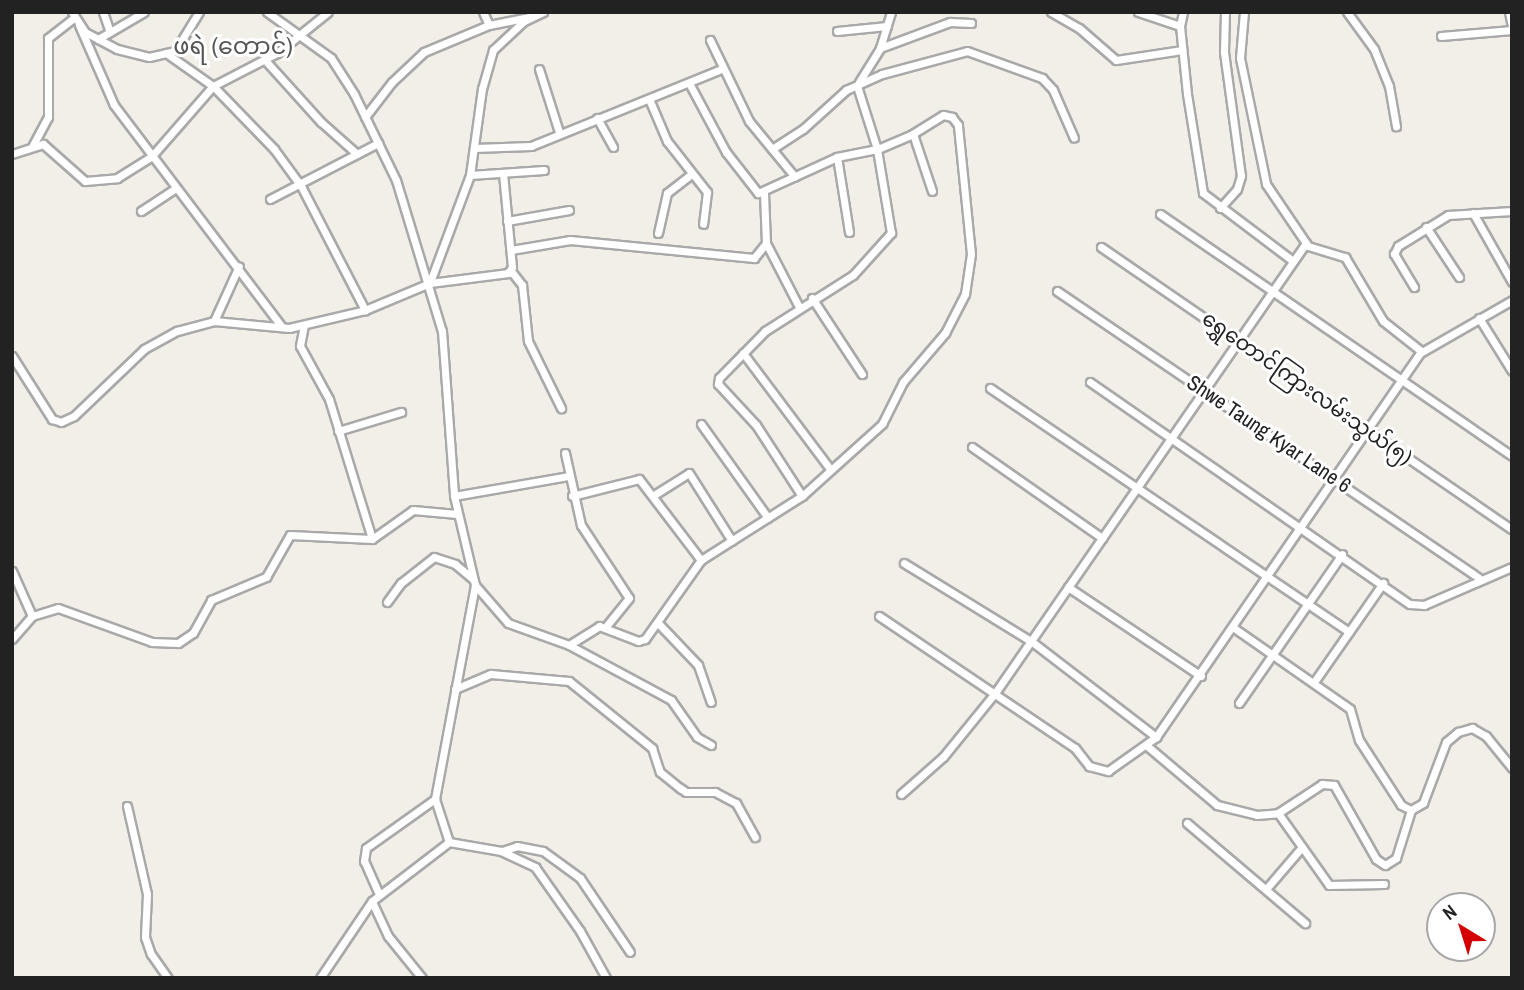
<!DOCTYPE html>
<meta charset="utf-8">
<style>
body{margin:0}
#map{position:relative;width:1524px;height:990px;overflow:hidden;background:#f2efe9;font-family:"Archivo Narrow","Noto Sans Myanmar",sans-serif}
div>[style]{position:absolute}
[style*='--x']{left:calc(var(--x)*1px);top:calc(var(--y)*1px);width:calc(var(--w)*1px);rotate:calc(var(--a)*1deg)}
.roads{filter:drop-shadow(2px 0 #a9a9a9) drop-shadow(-2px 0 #a9a9a9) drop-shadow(0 2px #a9a9a9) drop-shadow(0 -2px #a9a9a9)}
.street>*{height:7px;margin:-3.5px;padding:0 3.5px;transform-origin:3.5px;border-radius:3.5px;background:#fff}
span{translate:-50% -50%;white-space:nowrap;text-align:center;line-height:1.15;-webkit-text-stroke:6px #fff;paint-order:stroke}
.street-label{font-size:21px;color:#222}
.quarter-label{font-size:24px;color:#555}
.frame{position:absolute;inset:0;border:14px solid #222;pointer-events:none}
.north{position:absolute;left:1426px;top:892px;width:70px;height:70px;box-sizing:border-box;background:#fff;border:2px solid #a7a7a7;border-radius:50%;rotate:322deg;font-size:19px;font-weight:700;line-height:28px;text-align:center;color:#222}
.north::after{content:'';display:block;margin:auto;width:24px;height:32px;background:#d40000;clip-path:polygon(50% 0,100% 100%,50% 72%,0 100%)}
</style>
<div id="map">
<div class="roads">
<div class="street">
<i style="--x:72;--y:12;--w:24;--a:57"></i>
<i style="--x:85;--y:32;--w:36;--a:28"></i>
<i style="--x:117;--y:49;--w:33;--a:14"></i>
<i style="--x:149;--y:57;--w:27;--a:-13"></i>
<i style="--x:175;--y:51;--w:46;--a:-58.4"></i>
<i style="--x:103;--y:12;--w:21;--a:71"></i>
<i style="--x:267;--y:12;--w:79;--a:35.7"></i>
<i style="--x:331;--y:58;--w:43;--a:57.4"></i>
<i style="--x:354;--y:94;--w:96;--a:64"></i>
<i style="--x:396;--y:180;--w:158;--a:73.1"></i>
<i style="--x:442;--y:331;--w:165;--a:85.8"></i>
<i style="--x:454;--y:496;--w:91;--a:76.7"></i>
<i style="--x:475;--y:585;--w:218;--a:100.6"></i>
<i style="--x:435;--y:799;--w:45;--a:72"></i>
<i style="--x:483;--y:12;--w:14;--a:65"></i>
<i style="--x:1051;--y:12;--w:32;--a:30"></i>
<i style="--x:1079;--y:28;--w:49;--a:40.9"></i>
<i style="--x:1116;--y:60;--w:67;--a:-8.6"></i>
<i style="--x:1138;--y:12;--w:44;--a:18.4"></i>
<i style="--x:1183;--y:12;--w:14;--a:102"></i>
<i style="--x:1180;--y:26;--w:68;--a:84.1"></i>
<i style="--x:1187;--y:94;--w:100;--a:80.8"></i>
<i style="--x:1203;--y:193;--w:113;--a:37.1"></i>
<i style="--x:1244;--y:12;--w:46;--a:95"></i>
<i style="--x:1240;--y:58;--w:129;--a:78.3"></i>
<i style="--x:1266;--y:184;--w:75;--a:55.9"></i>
<i style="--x:1308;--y:246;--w:39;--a:17"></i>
<i style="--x:1345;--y:257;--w:74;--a:59.3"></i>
<i style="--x:1383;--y:321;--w:48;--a:38.3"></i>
<i style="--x:1347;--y:12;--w:46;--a:53.9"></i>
<i style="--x:1374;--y:49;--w:40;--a:68"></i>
<i style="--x:1389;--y:86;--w:41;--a:80.1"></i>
<i style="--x:1509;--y:12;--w:14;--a:78"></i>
<i style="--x:79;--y:25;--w:87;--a:66.4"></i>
<i style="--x:114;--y:105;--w:278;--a:52.9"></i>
<i style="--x:837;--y:31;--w:50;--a:-5.7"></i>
<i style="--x:1441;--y:36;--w:71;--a:-4.8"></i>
<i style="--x:98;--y:39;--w:53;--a:-30.4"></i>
<i style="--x:710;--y:40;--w:90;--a:64.3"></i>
<i style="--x:749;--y:121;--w:72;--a:50.6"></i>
<i style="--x:880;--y:48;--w:75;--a:-20.4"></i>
<i style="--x:950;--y:22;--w:21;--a:3"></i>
<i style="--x:166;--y:53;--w:57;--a:35.1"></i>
<i style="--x:213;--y:86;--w:88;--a:45.9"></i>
<i style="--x:274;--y:149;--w:46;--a:53.9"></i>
<i style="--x:301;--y:186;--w:140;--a:62.7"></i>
<i style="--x:264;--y:59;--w:85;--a:47.9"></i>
<i style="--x:321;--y:122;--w:48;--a:41.6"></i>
<i style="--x:539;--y:69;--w:66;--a:72.4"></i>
<i style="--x:859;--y:82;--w:40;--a:-58"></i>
<i style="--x:880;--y:48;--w:38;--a:-73"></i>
<i style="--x:649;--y:99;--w:46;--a:66.8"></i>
<i style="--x:667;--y:141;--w:65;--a:51.9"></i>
<i style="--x:707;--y:192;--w:32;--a:97"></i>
<i style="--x:365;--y:117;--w:44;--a:-52.4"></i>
<i style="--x:392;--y:82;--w:44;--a:-43.2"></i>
<i style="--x:424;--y:52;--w:70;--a:-22.6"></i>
<i style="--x:489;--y:25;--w:41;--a:-11.3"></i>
<i style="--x:597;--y:118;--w:33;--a:61"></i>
<i style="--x:913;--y:134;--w:60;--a:71.6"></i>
<i style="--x:33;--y:145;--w:32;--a:-62"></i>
<i style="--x:48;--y:117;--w:79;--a:-90"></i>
<i style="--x:48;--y:38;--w:33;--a:-38"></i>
<i style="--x:474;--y:148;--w:57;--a:-2"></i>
<i style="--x:531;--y:146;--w:206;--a:-22"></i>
<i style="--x:772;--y:149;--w:37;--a:-33"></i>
<i style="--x:803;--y:129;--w:58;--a:-42.2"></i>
<i style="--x:846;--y:90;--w:39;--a:-24"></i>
<i style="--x:882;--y:74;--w:88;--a:-15.1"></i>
<i style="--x:967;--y:51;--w:80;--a:19.8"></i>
<i style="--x:1042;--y:78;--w:16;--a:47"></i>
<i style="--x:1053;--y:90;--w:52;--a:66.4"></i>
<i style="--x:12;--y:154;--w:33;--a:-18"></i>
<i style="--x:43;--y:144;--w:56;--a:41.4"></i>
<i style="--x:85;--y:181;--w:32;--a:-5"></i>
<i style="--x:117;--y:178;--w:40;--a:-32"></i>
<i style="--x:151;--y:157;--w:94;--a:-48.9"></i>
<i style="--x:213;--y:86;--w:72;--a:-27.3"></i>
<i style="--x:277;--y:53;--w:65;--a:-38.8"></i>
<i style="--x:837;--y:157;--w:76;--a:80.9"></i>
<i style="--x:470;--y:175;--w:74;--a:-3.9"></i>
<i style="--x:270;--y:199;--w:122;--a:-27.4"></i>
<i style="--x:1220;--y:208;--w:25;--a:-48"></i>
<i style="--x:1237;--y:189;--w:14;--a:-73"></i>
<i style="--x:1241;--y:176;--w:125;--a:-97.8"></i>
<i style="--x:1224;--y:52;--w:40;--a:-88.6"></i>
<i style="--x:141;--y:211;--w:42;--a:-33.3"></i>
<i style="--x:1473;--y:213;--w:79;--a:60.5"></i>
<i style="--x:1160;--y:214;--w:427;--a:34.5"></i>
<i style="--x:507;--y:221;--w:63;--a:-10.1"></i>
<i style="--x:1426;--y:227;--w:60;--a:56.6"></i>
<i style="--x:658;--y:233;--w:41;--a:-77.3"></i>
<i style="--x:667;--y:193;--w:31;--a:-38"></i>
<i style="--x:766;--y:243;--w:72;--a:62.7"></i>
<i style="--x:1101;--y:247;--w:498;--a:34.5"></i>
<i style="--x:511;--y:250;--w:60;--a:-9.6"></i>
<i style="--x:570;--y:240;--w:185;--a:5.6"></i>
<i style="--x:754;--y:258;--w:19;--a:-51"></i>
<i style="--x:766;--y:243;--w:50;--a:-92.3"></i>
<i style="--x:511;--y:271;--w:18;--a:52"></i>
<i style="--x:522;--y:285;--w:56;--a:83.9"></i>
<i style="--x:528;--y:341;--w:75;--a:63.8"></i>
<i style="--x:430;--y:282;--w:114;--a:-69.5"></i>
<i style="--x:470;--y:175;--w:87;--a:-82.1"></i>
<i style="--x:482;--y:89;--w:41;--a:-74.2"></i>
<i style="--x:493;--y:50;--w:42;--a:-43.1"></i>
<i style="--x:524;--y:21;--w:21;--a:-25"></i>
<i style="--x:1414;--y:287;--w:39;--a:-121"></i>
<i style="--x:1394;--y:254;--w:9;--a:-63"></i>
<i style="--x:1398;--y:246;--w:59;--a:-31.8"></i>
<i style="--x:1448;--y:215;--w:64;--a:-3.6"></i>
<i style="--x:1057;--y:291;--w:510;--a:34.22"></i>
<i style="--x:812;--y:298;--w:91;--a:56.7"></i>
<i style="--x:1479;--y:318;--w:62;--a:58.1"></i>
<i style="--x:214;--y:321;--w:60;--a:-65.6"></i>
<i style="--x:304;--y:325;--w:21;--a:101"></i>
<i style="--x:300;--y:346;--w:60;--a:61.3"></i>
<i style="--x:329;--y:399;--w:146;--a:72.9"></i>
<i style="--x:743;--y:353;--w:146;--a:53.1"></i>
<i style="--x:12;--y:356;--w:75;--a:57.6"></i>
<i style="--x:52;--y:419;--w:9;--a:18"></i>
<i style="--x:61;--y:422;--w:14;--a:-25"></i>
<i style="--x:74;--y:416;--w:97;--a:-43.7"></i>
<i style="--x:144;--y:349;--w:38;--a:-29"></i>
<i style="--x:177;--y:331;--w:38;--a:-15"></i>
<i style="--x:214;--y:321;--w:75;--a:5.3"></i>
<i style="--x:289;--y:328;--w:78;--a:-13.3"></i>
<i style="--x:365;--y:310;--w:70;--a:-22.6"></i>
<i style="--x:430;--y:283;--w:79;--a:-7.3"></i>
<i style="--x:508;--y:273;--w:7;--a:-56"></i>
<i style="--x:512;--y:267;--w:94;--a:-95.5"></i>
<i style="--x:1090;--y:382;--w:389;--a:34.8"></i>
<i style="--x:1410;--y:604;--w:14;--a:4"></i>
<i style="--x:1424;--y:605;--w:96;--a:-23.4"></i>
<i style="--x:990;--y:388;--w:434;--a:34.2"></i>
<i style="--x:701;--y:424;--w:115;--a:54.5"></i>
<i style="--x:338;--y:431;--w:66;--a:-16.8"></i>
<i style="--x:972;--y:447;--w:159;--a:35"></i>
<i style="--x:565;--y:453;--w:74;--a:77.5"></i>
<i style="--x:581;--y:525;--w:87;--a:56.7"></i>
<i style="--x:629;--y:598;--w:36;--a:129"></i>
<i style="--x:654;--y:495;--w:41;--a:-32.2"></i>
<i style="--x:689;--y:473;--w:80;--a:57.7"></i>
<i style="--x:454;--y:496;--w:117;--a:-9.9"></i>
<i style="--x:572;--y:496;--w:69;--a:-14.2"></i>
<i style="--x:639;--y:479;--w:102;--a:52.6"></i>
<i style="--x:802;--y:496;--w:85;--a:-122.9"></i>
<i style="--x:756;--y:425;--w:56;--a:-132.8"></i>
<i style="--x:718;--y:384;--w:6;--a:-81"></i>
<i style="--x:719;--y:378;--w:66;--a:-45.6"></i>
<i style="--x:765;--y:331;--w:104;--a:-32.5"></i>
<i style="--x:853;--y:275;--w:57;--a:-47.9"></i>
<i style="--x:891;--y:233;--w:85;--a:-99.5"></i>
<i style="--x:877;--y:149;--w:66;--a:-107.6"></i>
<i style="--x:904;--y:563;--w:149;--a:31.6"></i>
<i style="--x:1031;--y:641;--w:158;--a:37.5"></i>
<i style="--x:12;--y:571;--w:49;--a:66"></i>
<i style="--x:475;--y:585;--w:50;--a:49"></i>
<i style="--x:508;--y:623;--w:65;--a:19.8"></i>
<i style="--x:569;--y:645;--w:116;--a:28.3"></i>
<i style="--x:671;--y:700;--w:45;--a:54.9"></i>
<i style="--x:697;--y:737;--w:16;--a:30"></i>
<i style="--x:1068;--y:587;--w:160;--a:33.8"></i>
<i style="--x:387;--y:602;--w:24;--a:-54"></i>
<i style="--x:401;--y:583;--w:42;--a:-38.2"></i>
<i style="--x:434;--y:557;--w:22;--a:18"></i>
<i style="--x:455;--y:564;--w:23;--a:40"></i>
<i style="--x:879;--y:616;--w:236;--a:34"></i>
<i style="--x:1075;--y:748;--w:23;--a:52"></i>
<i style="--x:1089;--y:766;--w:20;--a:15"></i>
<i style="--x:1108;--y:771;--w:59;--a:-35.3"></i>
<i style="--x:1156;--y:737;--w:466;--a:-55.5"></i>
<i style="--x:1420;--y:353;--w:106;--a:-29.9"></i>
<i style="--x:658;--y:623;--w:58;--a:46.4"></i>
<i style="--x:698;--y:665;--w:39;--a:71"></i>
<i style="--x:1234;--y:628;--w:141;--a:34.9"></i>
<i style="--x:1350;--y:709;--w:32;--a:74"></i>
<i style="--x:1359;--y:740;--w:77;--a:57.1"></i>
<i style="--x:1401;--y:805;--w:11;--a:27"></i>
<i style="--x:1411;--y:810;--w:14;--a:-30"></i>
<i style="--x:1423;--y:803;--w:65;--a:-69.3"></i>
<i style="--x:1446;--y:742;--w:16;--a:-40"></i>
<i style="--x:1458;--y:732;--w:15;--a:-16"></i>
<i style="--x:1472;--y:728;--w:16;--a:30"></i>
<i style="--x:1486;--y:736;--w:41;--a:50.9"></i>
<i style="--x:12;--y:639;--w:30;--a:-49"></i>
<i style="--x:32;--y:616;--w:27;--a:-17"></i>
<i style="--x:58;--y:608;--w:100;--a:19.9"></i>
<i style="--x:152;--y:642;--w:26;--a:2"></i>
<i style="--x:178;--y:643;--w:18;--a:-34"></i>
<i style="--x:193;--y:633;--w:38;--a:-61"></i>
<i style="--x:211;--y:600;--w:60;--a:-22.7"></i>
<i style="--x:266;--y:577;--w:48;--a:-60.3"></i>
<i style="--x:290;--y:535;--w:82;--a:2.8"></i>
<i style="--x:372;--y:539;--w:50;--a:-35.3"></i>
<i style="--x:413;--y:510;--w:44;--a:5.2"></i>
<i style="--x:569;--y:645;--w:36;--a:-32"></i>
<i style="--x:599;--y:626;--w:42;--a:21"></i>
<i style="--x:638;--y:641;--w:7;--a:-16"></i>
<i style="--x:645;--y:639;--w:97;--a:-54.7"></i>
<i style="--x:701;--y:560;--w:120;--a:-32.4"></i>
<i style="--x:802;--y:496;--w:108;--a:-42"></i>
<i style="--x:882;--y:424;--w:47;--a:-63.4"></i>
<i style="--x:903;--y:382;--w:65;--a:-49.4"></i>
<i style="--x:945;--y:333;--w:44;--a:-62.9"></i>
<i style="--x:965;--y:294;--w:40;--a:-81.5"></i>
<i style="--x:971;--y:254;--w:130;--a:-95.8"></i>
<i style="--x:958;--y:125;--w:10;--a:-127"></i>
<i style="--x:952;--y:117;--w:9;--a:-167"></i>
<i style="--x:943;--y:115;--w:36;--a:148"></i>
<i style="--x:913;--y:134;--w:39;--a:157"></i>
<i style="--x:877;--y:149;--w:41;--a:168.7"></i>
<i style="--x:837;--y:157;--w:87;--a:155.5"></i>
<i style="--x:758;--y:193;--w:52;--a:-128"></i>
<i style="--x:726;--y:152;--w:78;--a:-118.2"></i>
<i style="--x:1314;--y:682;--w:121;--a:-55.1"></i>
<i style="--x:455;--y:689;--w:39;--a:-23"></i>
<i style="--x:491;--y:674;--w:78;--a:5.1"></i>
<i style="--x:569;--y:681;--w:107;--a:38.9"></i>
<i style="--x:652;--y:748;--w:25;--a:72"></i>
<i style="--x:660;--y:772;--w:26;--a:39"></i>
<i style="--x:680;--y:788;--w:7;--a:34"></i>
<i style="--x:686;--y:792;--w:29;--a:0"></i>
<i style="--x:715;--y:792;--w:24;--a:28"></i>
<i style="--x:736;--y:803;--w:39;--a:61"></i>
<i style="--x:1239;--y:703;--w:181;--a:-55.3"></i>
<i style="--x:1146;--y:745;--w:93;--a:40.2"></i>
<i style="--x:1217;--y:805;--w:41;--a:14"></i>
<i style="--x:1257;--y:815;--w:21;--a:-5"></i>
<i style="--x:1278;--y:813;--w:53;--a:-33.4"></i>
<i style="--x:1322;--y:784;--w:12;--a:5"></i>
<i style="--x:1334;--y:785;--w:85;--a:60.4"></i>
<i style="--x:1376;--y:859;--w:11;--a:34"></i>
<i style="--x:1385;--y:865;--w:13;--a:-32"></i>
<i style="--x:1396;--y:858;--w:50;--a:-72.6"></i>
<i style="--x:901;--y:794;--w:56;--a:-41.4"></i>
<i style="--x:943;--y:757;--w:82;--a:-50.9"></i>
<i style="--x:995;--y:693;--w:547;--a:-55.35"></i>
<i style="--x:127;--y:806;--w:90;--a:77.2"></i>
<i style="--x:147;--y:894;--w:43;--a:92.7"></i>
<i style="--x:145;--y:937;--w:18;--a:71"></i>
<i style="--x:151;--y:954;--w:29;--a:55"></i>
<i style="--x:1278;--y:813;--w:88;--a:54.7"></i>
<i style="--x:1329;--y:885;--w:55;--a:-1"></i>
<i style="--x:1187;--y:823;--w:155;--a:40.3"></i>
<i style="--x:502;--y:851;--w:16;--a:-18"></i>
<i style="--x:517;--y:846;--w:26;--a:11"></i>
<i style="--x:543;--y:851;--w:46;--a:36.1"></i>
<i style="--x:580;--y:878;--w:89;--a:56"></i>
<i style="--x:1266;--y:889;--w:55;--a:-49.4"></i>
<i style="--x:378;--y:892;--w:34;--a:-114"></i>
<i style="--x:364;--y:861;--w:13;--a:-81"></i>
<i style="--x:366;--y:848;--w:85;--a:-35.4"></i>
<i style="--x:320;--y:978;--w:93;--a:-56"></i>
<i style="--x:422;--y:978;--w:54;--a:-129"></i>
<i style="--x:388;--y:936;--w:38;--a:-115"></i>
<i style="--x:372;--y:901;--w:97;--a:-37.5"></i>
<i style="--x:449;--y:842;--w:53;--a:9.8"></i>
<i style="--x:501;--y:851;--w:38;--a:25"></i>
<i style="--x:535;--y:867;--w:78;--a:54.9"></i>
<i style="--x:580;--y:931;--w:54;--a:61"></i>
</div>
</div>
<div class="street-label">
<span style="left:1307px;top:388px;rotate:35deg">ရွှေတောင်ကြားလမ်းသွယ်(၅)</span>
<span style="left:1269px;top:434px;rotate:34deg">Shwe Taung Kyar Lane 6</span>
</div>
<div class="quarter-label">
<span style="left:233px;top:46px">ဖရဲ (တောင်)</span>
</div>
<div class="frame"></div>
<div class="north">N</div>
</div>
